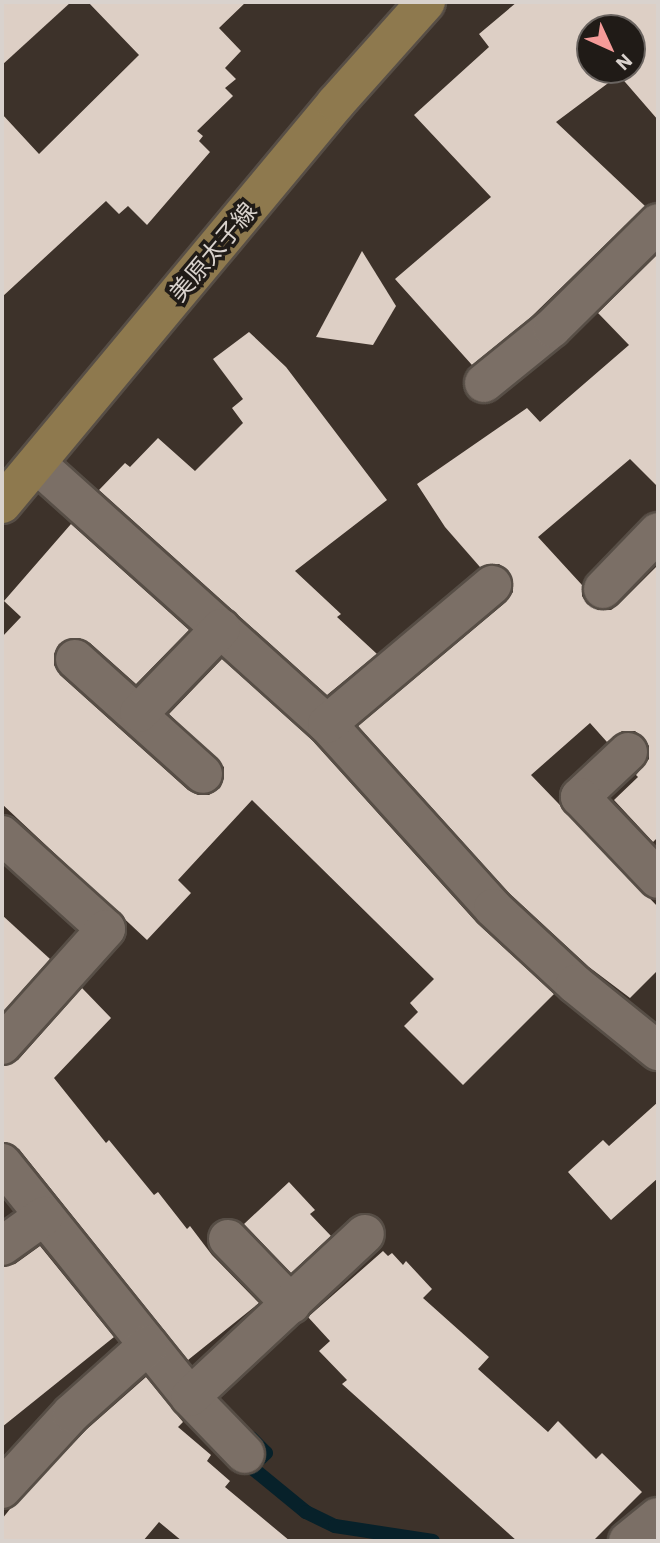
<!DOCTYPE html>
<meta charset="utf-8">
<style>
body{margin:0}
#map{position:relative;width:660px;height:1543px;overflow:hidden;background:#3d322a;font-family:"IBM Plex Sans","Noto Sans JP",sans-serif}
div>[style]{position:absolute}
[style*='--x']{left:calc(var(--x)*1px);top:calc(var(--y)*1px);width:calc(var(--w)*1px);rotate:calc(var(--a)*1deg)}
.stream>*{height:14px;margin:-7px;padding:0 7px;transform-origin:7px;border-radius:7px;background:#07212a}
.building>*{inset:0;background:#ddcfc5}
.roads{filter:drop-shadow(2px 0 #574e46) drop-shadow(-2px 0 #574e46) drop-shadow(0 2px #574e46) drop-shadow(0 -2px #574e46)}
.minor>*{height:38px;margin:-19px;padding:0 19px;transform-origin:19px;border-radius:19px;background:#7b6f66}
.major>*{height:38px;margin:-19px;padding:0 19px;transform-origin:19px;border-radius:19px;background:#8e794e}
span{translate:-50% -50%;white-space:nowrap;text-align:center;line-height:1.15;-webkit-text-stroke:7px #201b17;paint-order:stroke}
.street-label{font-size:24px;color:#d9d2cd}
.frame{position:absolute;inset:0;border:4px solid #d9d2cd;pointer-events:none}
.north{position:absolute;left:576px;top:14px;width:70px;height:70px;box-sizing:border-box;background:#201b17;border:2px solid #6a6460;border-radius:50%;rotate:135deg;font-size:19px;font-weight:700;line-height:28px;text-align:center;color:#d9d2cd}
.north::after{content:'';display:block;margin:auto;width:24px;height:32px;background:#f59b99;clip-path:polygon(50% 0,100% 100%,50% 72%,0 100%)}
</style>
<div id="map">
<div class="stream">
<i style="--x:251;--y:1438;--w:21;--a:45"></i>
<i style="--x:266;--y:1453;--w:21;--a:137"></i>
<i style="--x:251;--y:1467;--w:71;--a:39.3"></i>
<i style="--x:306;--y:1512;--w:32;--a:26"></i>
<i style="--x:335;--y:1526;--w:99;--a:8.7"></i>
</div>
<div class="building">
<i style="clip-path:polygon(2px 2px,71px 2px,2px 65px)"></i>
<i style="clip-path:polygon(88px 2px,246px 2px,219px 28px,241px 51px,225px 68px,236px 79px,225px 88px,233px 96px,197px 131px,203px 136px,199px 141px,210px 152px,147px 225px,128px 206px,119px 214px,106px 201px,2px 297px,2px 114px,39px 154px,139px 55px)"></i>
<i style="clip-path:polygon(evenodd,517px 2px,658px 2px,658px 120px,619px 75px,556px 122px,645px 206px,530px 318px,472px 365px,395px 279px,491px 197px,414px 115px,489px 47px,479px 34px,517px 2px,590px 28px,632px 28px,632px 70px,590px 70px,590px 28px)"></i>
<i style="clip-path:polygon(362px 251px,396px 306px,373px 345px,316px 337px)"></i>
<i style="clip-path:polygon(658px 254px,658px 487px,630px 459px,538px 537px,582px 585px,582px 596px,587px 604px,598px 610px,611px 610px,618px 605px,658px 565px,658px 837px,653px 842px,614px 800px,638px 777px,636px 775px,649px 759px,649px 746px,644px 738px,635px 731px,622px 731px,607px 742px,590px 723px,531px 775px,658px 907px,658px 970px,630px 998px,589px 967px,509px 893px,358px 726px,506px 602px,513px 592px,513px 581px,508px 570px,499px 564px,480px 567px,445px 527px,417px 484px,527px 408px,540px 422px,629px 345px,598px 313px)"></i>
<i style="clip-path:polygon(249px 332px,286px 367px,387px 500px,295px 571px,341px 614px,337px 617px,377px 654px,327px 695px,99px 490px,125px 463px,130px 467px,158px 438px,195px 471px,243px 423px,232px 408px,243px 399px,213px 359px)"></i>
<i style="clip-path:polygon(71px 524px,189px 630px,136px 684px,90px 643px,79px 638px,68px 639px,59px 644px,54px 654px,54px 665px,60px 675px,188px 790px,198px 795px,209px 795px,220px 788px,224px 778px,224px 767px,169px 714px,222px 659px,312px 740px,477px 923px,554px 994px,463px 1085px,404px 1026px,418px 1012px,410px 1003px,434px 979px,252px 800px,178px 880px,191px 893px,147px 940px,2px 804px,2px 637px,21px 617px,4px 601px)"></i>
<i style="clip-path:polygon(2px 915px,50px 959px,2px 1013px)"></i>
<i style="clip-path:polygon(82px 988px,111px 1018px,54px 1078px,106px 1143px,109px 1140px,154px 1195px,158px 1192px,187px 1229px,190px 1226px,212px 1255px,259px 1303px,188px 1360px,19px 1149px,2px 1142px,2px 1066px,18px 1060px)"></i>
<i style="clip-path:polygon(658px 1102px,658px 1178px,611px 1220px,568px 1172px,603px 1140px,609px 1146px)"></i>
<i style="clip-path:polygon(289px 1182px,315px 1210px,310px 1214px,331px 1236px,291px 1273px,244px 1224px)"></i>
<i style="clip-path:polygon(40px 1246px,114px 1337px,2px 1427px,2px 1267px,15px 1264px)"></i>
<i style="clip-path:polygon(383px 1251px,388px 1256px,392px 1253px,403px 1265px,406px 1261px,432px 1289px,423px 1298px,489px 1357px,478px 1369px,548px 1432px,558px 1421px,596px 1459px,602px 1453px,642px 1492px,593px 1541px,517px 1541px,342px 1384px,347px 1380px,319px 1351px,330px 1341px,308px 1317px)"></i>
<i style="clip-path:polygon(146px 1377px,183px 1422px,178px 1427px,211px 1455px,207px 1461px,230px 1481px,225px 1487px,290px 1541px,182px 1541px,159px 1522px,143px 1541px,2px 1541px,2px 1519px,10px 1509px,87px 1429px)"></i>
</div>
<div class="roads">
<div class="minor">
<i style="--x:484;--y:383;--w:87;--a:-39"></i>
<i style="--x:552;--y:328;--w:149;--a:-44.7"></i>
<i style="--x:37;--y:464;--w:389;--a:41.9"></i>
<i style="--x:327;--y:724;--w:248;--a:47.9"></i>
<i style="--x:493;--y:908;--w:112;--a:42.8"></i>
<i style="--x:575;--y:984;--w:107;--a:38.9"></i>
<i style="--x:603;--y:589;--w:79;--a:-46"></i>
<i style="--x:75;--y:659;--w:172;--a:41.9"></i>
<i style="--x:139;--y:713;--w:118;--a:-46"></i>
<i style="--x:327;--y:724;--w:216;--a:-40.1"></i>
<i style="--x:628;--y:752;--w:66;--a:136.8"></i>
<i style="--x:580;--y:797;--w:113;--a:46.4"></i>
<i style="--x:2;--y:835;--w:140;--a:42.1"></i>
<i style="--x:106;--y:929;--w:156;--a:131.9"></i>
<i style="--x:2;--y:1163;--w:300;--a:51.2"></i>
<i style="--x:190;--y:1397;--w:79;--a:46"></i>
<i style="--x:228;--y:1239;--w:91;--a:45.9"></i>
<i style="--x:2;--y:1246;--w:52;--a:-35.5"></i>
<i style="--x:190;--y:1397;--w:239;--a:-43"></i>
<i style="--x:2;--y:1489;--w:103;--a:-47.4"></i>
<i style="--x:72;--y:1413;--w:102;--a:-41.8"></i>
<i style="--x:628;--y:1541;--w:38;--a:-39"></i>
</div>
<div class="major">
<i style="--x:2;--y:504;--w:522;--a:-50.21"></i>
<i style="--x:336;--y:103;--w:135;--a:-48.3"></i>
</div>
</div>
<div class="street-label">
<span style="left:213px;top:252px;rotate:-50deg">美原太子線</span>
</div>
<div class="frame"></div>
<div class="north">N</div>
</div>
